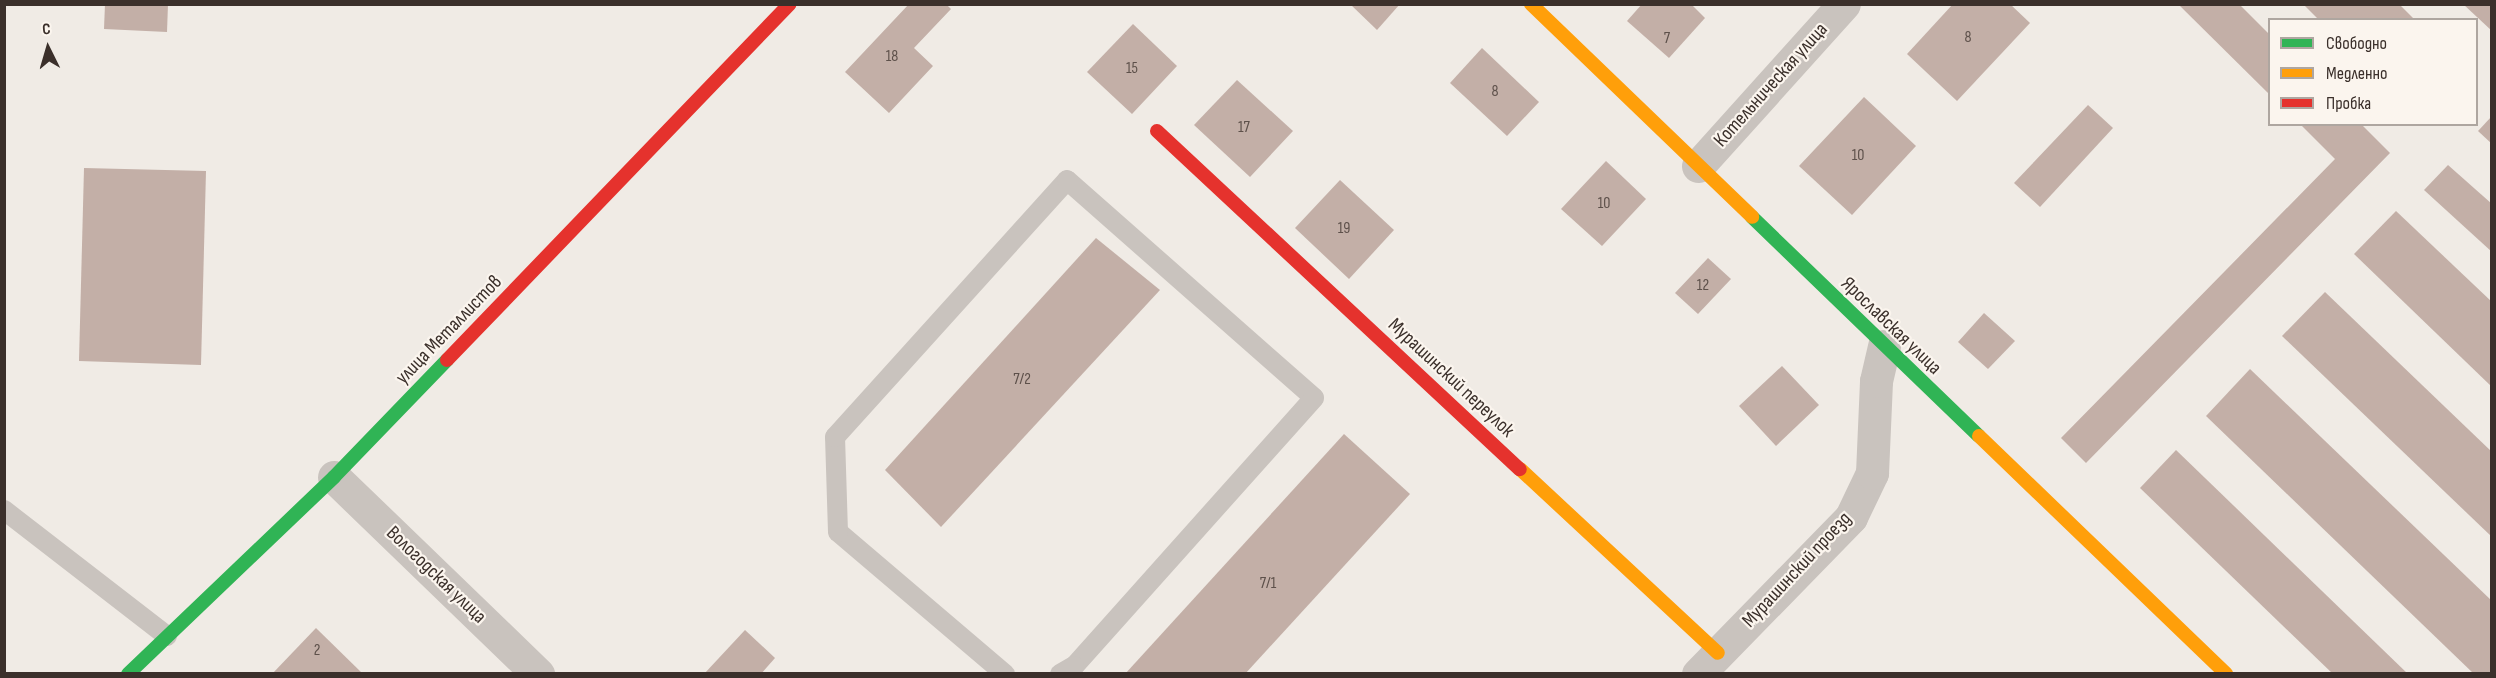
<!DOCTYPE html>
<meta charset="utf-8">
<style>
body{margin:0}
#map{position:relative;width:2496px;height:678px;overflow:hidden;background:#f0ebe5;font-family:"Sofia Sans Condensed",sans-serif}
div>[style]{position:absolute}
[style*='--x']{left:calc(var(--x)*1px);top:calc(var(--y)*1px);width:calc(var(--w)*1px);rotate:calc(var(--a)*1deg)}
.building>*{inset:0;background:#c3afa7}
.lane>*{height:20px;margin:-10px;padding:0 10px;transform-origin:10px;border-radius:10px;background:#c9c3be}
.street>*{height:33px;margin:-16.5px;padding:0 16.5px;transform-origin:16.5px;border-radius:16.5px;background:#c9c3be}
.fast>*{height:14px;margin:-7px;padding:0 7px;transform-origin:7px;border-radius:7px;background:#30b455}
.slow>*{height:14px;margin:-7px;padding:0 7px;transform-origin:7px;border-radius:7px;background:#ff9f0a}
.jam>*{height:14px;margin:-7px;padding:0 7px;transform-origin:7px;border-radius:7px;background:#e5322d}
span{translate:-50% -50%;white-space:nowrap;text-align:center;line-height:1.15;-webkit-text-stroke:4.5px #fbf5ee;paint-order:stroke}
.number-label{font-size:16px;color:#5d504a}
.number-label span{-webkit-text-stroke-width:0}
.street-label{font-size:20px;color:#3b302b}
.frame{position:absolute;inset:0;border:6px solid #3b302b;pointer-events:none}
.legend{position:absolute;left:2268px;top:18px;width:210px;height:108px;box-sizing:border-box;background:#fbf5ee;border:2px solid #aea6a0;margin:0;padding:8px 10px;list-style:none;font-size:18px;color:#3b302b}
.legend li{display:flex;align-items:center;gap:12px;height:30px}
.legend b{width:30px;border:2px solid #aea6a0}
.north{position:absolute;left:18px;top:18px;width:60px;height:60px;-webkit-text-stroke:4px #fbf5ee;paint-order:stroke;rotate:355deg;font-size:16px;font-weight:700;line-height:24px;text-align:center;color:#3b302b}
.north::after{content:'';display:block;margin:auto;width:21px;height:27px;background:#3b302b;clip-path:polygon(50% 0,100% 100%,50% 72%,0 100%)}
</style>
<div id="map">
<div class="building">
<i style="clip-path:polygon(105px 4px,168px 4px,167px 32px,104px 29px)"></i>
<i style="clip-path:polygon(909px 4px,946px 4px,951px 9px,914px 48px,933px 66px,889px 113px,845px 72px)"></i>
<i style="clip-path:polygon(1350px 4px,1400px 4px,1377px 30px)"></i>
<i style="clip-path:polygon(1642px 4px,1691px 4px,1705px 18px,1669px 58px,1627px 21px)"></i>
<i style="clip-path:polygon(1953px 4px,2010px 4px,2030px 23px,1957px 101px,1907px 54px)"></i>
<i style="clip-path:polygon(2178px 4px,2239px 4px,2270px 35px,2270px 95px)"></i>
<i style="clip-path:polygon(2303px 4px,2399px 4px,2415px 20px,2319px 20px)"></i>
<i style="clip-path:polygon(2463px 4px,2492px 4px,2492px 31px)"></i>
<i style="clip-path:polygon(1133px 24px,1177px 66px,1132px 114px,1087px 72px)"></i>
<i style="clip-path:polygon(1482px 48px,1539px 102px,1507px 136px,1450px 83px)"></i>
<i style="clip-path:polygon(1237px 80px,1293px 131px,1250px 177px,1194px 125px)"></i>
<i style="clip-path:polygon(1864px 97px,1916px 146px,1852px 215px,1799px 166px)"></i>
<i style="clip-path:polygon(2088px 105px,2113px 128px,2040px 207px,2014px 183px)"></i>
<i style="clip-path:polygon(2492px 116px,2492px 144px,2478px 131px)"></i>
<i style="clip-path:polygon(2300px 124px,2361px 124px,2390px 153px,2086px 463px,2061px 438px,2335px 159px)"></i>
<i style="clip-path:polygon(1606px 161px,1646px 199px,1602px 246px,1561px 209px)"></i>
<i style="clip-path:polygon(2448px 165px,2492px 204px,2492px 252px,2424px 190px)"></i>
<i style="clip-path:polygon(84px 168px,206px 171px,201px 365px,79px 361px)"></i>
<i style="clip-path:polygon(1340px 180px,1394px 230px,1349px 279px,1295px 228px)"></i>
<i style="clip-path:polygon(2396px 211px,2492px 302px,2492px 387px,2354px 254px)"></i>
<i style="clip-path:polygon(1096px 238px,1160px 290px,941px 527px,885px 470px)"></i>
<i style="clip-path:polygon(1708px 258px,1731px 279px,1698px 314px,1675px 293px)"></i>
<i style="clip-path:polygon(2325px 292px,2492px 452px,2492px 537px,2282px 336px)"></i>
<i style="clip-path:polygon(1984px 313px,2015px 341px,1988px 369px,1958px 342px)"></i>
<i style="clip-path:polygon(1782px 366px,1819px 405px,1776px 446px,1739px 406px)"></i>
<i style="clip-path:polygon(2250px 369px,2492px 601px,2492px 674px,2474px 674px,2206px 416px)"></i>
<i style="clip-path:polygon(1344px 434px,1410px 494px,1245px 674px,1125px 674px)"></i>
<i style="clip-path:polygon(2176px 450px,2408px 674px,2333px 674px,2140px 488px)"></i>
<i style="clip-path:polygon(316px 628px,363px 674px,272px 674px)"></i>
<i style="clip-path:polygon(745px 630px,775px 658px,761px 674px,704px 674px)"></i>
</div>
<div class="lane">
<i style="--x:4;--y:510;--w:206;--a:37.7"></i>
<i style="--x:1005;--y:674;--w:219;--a:-139.6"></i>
<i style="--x:838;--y:532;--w:95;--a:-91.8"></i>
<i style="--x:835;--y:437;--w:346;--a:-47.9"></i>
<i style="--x:1067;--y:180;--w:329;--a:41.4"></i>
<i style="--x:1314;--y:398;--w:360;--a:131.8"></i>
<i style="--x:1074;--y:666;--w:16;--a:150"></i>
</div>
<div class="street">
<i style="--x:1698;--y:166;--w:218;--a:-48"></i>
<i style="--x:334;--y:477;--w:284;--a:44"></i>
<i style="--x:1698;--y:674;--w:219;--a:-45.7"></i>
<i style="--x:1851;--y:517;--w:49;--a:-64.5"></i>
<i style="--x:1872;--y:473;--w:92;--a:-87.5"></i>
<i style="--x:1876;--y:381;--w:36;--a:-77"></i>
</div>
<div class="fast">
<i style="--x:1752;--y:217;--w:315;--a:44"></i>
<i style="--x:128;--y:674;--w:285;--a:-43.7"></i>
<i style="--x:334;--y:477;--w:163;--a:-46"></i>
</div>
<div class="slow">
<i style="--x:1531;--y:4;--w:307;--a:43.9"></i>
<i style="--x:1979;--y:436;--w:343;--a:43.9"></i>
<i style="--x:1520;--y:469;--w:270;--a:42.9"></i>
</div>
<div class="jam">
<i style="--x:1157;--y:131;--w:496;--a:43"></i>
<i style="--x:447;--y:360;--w:494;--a:-46.1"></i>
</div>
<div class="number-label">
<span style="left:1968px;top:38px">8</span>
<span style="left:1667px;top:39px">7</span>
<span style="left:892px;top:57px">18</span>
<span style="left:1132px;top:69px">15</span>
<span style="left:1495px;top:92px">8</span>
<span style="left:1244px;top:128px">17</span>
<span style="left:1858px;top:156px">10</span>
<span style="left:1604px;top:204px">10</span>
<span style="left:1344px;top:229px">19</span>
<span style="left:1703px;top:286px">12</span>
<span style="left:1022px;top:380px">7/2</span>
<span style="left:1268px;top:584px">7/1</span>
<span style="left:317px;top:651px">2</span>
</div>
<div class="street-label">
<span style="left:1771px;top:85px;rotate:-48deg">Котельническая улица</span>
<span style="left:1891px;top:326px;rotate:44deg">Ярославская улица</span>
<span style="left:449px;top:330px;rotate:-46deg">улица Металлистов</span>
<span style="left:1451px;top:378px;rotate:43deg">Мурашинский переулок</span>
<span style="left:1797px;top:570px;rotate:-47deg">Мурашинский проезд</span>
<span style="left:436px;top:575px;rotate:44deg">Вологодская улица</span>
</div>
<div class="frame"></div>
<ul class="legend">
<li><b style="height:8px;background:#30b455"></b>Свободно</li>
<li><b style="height:8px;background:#ff9f0a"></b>Медленно</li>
<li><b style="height:8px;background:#e5322d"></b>Пробка</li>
</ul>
<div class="north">С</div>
</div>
